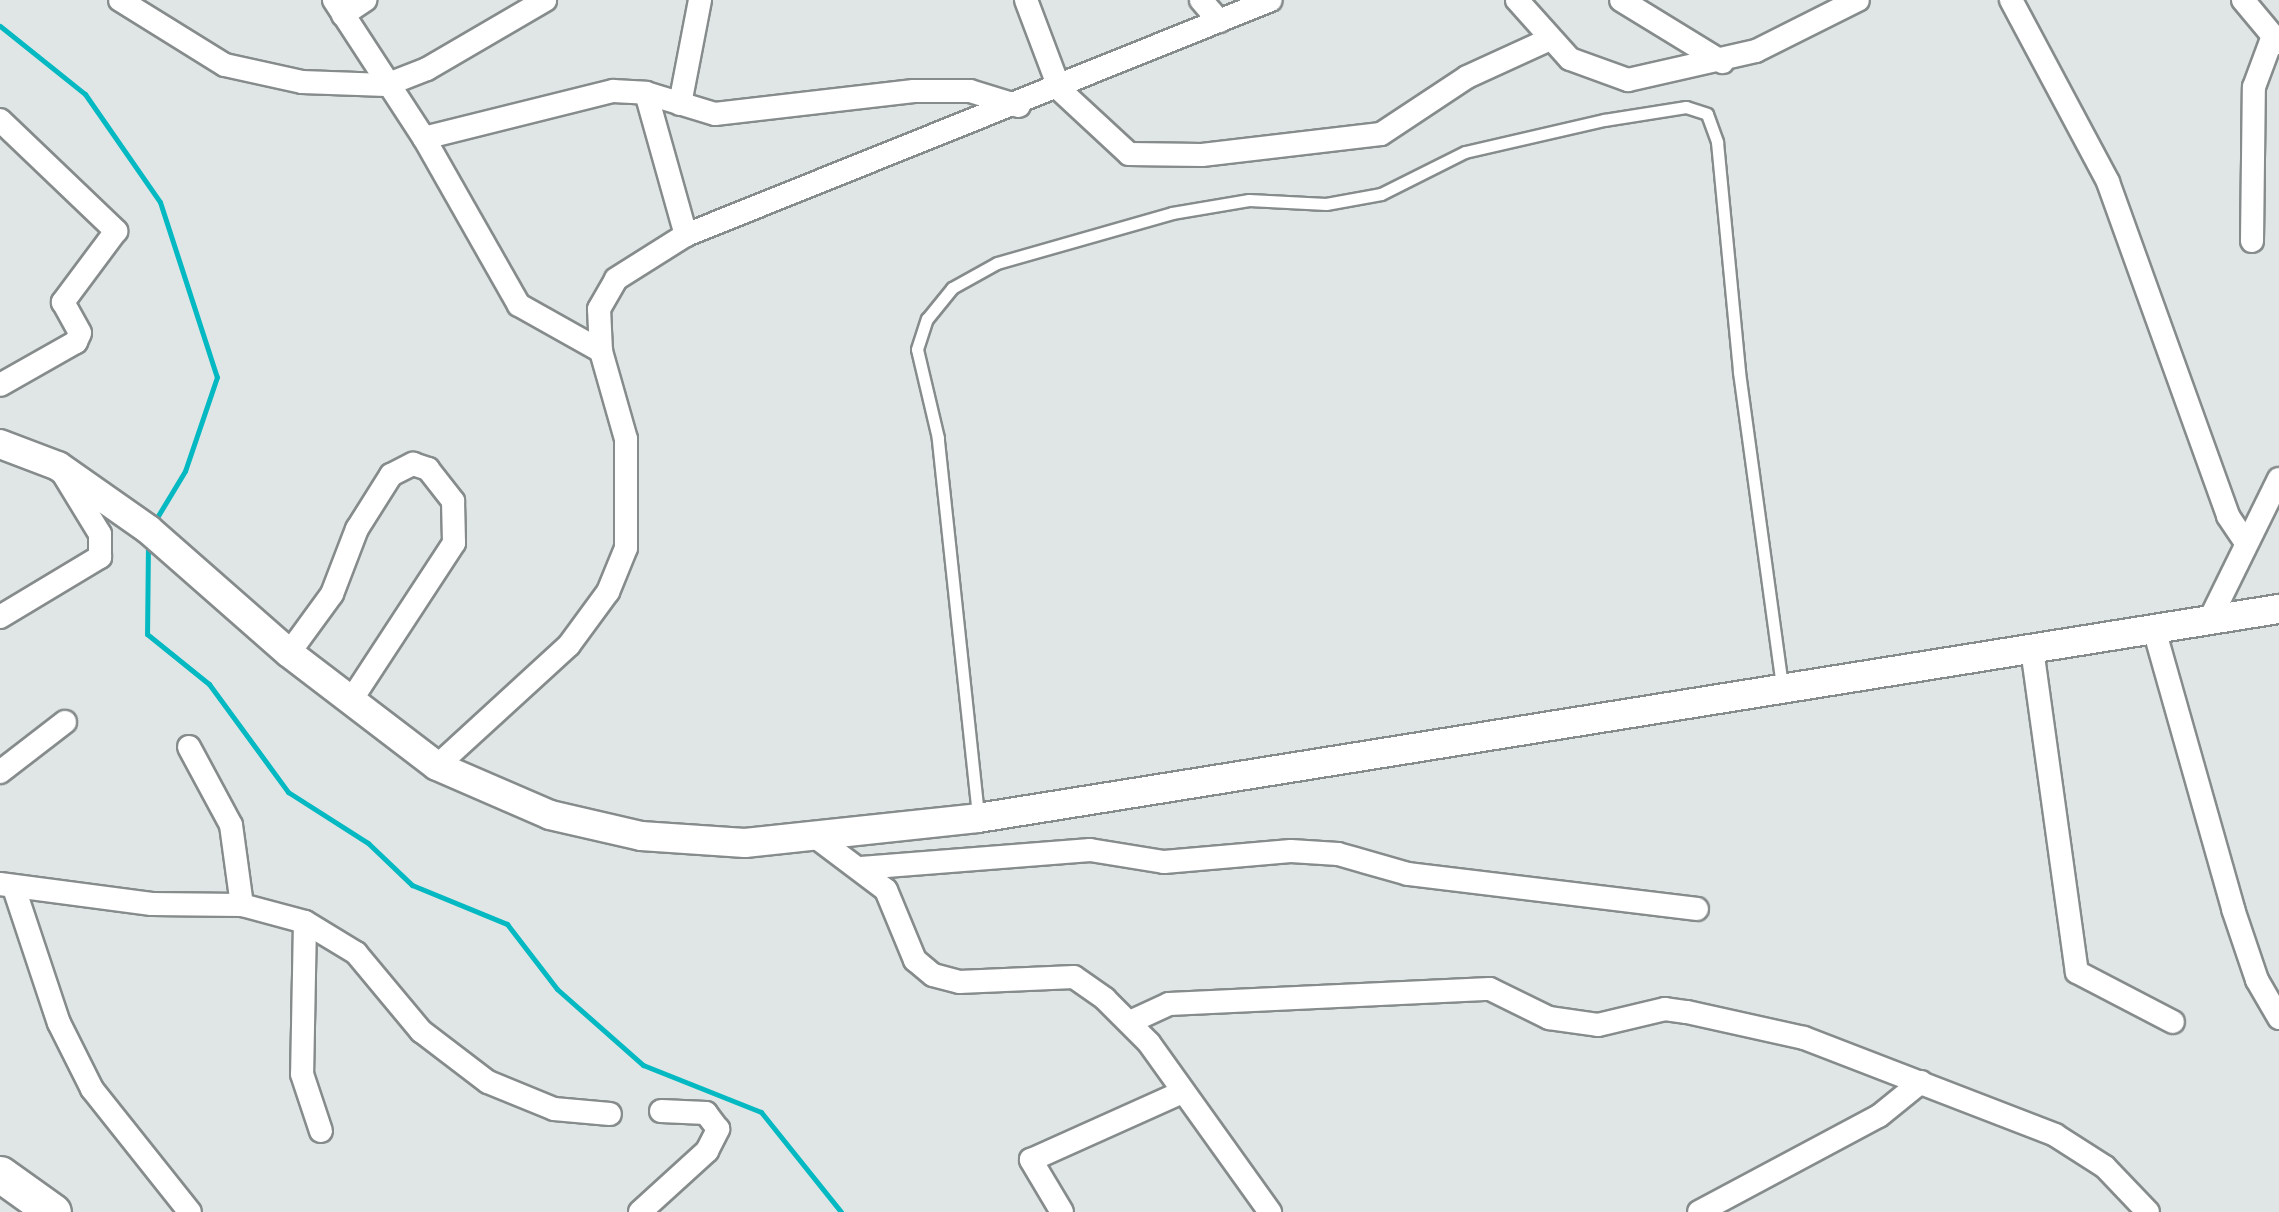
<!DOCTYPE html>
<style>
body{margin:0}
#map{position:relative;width:2279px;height:1212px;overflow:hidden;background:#e0e6e6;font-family:"PT Sans",sans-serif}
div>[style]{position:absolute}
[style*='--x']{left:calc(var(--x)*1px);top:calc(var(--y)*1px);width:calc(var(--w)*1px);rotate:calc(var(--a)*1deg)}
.stream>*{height:5px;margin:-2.5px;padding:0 2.5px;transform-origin:2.5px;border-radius:2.5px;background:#04b9c1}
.roads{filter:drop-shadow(2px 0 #868b8c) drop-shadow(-2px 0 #868b8c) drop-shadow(0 2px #868b8c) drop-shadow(0 -2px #868b8c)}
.service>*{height:11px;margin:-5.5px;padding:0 5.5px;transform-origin:5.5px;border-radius:5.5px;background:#fff}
.minor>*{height:22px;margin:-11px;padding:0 11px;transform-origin:11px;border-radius:11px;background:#fff}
.tertiary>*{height:28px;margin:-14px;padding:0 14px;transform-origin:14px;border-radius:14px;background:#fff}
.primary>*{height:35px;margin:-17.5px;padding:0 17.5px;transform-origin:17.5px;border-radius:17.5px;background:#fff}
span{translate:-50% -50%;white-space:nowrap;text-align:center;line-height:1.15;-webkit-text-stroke:9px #e0e6e6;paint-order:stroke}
</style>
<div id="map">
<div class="stream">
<i style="--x:0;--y:26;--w:109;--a:38.7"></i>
<i style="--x:85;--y:94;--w:131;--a:55.2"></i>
<i style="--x:160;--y:202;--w:184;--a:72"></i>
<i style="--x:217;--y:377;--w:99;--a:108.8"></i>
<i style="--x:185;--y:471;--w:62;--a:121.1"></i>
<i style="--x:148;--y:543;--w:91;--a:90.6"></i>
<i style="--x:147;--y:634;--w:80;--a:38.9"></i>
<i style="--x:209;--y:684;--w:134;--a:53.8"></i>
<i style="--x:288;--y:792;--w:95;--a:32.5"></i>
<i style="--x:368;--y:843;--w:61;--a:43.7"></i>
<i style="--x:412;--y:885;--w:103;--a:22.3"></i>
<i style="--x:507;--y:924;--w:82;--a:52.4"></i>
<i style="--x:557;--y:989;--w:115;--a:41.5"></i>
<i style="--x:643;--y:1065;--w:127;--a:21.7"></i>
<i style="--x:761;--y:1112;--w:128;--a:51.3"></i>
</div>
<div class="roads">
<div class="service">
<i style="--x:978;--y:815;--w:379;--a:-96.1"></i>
<i style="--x:938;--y:438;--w:91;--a:-103.3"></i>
<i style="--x:917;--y:349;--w:32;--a:-72"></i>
<i style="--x:927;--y:319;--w:40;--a:-51"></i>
<i style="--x:952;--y:288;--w:51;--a:-29.1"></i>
<i style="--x:997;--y:263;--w:182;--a:-15.9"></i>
<i style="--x:1172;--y:213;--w:78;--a:-9.6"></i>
<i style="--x:1249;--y:200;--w:77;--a:3"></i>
<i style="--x:1326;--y:204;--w:56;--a:-10.3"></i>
<i style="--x:1381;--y:194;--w:94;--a:-26.6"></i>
<i style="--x:1465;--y:152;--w:143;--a:-13"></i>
<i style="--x:1604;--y:120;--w:83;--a:-9"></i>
<i style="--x:1686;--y:107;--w:22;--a:18"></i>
<i style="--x:1707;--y:114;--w:30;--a:70"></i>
<i style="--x:1717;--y:142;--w:231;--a:84.5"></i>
<i style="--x:1739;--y:372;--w:317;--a:82.2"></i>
</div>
<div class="minor">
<i style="--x:120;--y:0;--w:123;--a:31.8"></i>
<i style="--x:225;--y:65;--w:79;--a:12.4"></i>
<i style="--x:302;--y:82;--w:84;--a:2"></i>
<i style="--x:386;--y:85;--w:44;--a:-21.3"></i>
<i style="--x:427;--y:69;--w:137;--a:-30.3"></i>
<i style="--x:334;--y:0;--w:165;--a:56.9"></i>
<i style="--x:424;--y:138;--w:192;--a:60.4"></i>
<i style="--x:519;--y:305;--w:94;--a:29.3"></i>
<i style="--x:1026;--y:0;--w:96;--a:69.3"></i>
<i style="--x:1060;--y:90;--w:94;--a:42.8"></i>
<i style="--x:1129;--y:154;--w:73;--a:0.8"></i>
<i style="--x:1202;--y:155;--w:180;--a:-6.7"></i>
<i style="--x:1381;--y:134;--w:103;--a:-33.5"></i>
<i style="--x:1467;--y:77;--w:89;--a:-24.6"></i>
<i style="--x:1201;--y:0;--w:28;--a:49"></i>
<i style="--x:1517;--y:0;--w:79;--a:48.1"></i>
<i style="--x:1570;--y:59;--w:62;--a:19.9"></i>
<i style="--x:1628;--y:80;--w:131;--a:-12.8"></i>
<i style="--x:1756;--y:51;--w:114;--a:-26.6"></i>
<i style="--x:1621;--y:0;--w:119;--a:31.5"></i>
<i style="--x:2011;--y:0;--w:206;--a:61.9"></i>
<i style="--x:2108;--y:182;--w:355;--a:70.2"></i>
<i style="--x:2228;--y:516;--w:29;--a:56"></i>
<i style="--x:2243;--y:0;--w:56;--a:50.1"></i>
<i style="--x:343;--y:15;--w:27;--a:-34"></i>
<i style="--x:646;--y:93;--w:148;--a:74.3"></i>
<i style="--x:680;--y:104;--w:106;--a:-79.1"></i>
<i style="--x:0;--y:120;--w:161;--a:43.7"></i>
<i style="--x:116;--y:231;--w:89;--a:126.7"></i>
<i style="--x:63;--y:302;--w:35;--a:61"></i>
<i style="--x:80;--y:333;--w:10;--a:114"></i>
<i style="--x:76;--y:342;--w:87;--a:150.5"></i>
<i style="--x:424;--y:138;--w:195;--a:-14"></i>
<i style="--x:613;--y:91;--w:33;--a:3"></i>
<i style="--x:646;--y:93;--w:72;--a:16.9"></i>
<i style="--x:715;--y:114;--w:200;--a:-6.6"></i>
<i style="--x:914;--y:91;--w:56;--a:0"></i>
<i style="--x:970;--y:91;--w:51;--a:17"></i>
<i style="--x:2252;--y:241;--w:154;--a:-89.3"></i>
<i style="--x:2254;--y:87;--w:54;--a:-69.6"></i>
<i style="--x:0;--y:617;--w:117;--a:-31"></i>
<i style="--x:100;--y:557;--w:23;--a:-90"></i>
<i style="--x:100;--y:534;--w:75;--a:-121.4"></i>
<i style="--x:2210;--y:619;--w:156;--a:-63.8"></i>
<i style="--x:2154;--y:629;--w:291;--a:74.2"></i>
<i style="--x:2233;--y:909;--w:75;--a:71.3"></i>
<i style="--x:2257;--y:980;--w:44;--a:59.9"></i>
<i style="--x:2032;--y:649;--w:326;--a:82.1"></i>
<i style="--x:2077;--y:972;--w:108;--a:27.5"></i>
<i style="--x:289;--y:653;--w:73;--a:-53.9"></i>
<i style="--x:332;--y:594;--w:70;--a:-69"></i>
<i style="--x:357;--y:529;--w:64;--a:-57.8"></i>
<i style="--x:391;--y:475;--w:25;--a:-27"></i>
<i style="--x:413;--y:464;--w:16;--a:18"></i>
<i style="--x:428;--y:469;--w:41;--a:52"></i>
<i style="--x:453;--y:501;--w:42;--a:88.6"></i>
<i style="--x:454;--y:543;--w:190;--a:123.2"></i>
<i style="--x:189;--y:747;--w:89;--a:61.7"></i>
<i style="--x:231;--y:825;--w:81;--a:82.2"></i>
<i style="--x:437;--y:766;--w:179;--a:-42.5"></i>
<i style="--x:569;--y:645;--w:66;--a:-53.7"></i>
<i style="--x:608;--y:592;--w:48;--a:-67.8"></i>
<i style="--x:626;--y:548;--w:109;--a:-90"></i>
<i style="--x:626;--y:439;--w:91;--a:-105.9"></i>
<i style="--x:601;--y:351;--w:42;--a:-92.7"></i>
<i style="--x:599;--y:309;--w:34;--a:-60"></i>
<i style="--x:616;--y:279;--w:83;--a:-32.2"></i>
<i style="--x:686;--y:235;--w:630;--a:-21.89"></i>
<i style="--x:0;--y:772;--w:82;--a:-37.6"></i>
<i style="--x:817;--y:838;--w:86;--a:37"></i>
<i style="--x:886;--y:890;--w:76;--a:67.5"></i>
<i style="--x:915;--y:960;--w:23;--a:40"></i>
<i style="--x:933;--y:975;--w:27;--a:15"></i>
<i style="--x:959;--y:982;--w:115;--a:-2.5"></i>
<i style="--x:1074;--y:977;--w:38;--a:35"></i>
<i style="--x:1105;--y:999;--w:62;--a:45"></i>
<i style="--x:1149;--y:1043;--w:208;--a:54.4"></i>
<i style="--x:861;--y:868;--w:230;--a:-4.5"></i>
<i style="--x:1090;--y:850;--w:75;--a:9.2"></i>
<i style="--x:1164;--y:862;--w:127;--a:-5"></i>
<i style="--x:1291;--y:851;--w:47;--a:3.7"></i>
<i style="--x:1338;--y:854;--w:73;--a:15.9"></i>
<i style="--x:1408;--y:874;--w:291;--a:6.9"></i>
<i style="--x:0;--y:884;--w:153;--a:7.5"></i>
<i style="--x:152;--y:904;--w:90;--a:0.6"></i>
<i style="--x:242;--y:905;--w:65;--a:15.1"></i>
<i style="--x:305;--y:922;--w:60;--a:31.3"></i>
<i style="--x:356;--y:953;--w:102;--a:50.2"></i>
<i style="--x:421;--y:1031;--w:84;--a:37.3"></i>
<i style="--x:488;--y:1082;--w:71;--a:22.2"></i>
<i style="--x:554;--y:1109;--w:56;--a:5.1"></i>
<i style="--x:14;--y:888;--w:142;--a:71.6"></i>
<i style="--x:59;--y:1023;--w:74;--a:63.4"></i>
<i style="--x:92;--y:1089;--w:157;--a:51.5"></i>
<i style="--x:305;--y:922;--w:152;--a:91.1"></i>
<i style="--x:302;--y:1074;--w:60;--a:71.6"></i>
<i style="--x:1130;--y:1022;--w:43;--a:-24.8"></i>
<i style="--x:1169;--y:1004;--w:321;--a:-2.7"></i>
<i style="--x:1490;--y:989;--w:66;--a:26.2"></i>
<i style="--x:1549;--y:1018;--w:49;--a:8.1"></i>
<i style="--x:1598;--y:1025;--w:69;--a:-13.4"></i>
<i style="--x:1665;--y:1009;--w:22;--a:8"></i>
<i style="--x:1687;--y:1012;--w:120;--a:12.5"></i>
<i style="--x:1804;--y:1038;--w:269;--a:21.1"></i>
<i style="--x:2055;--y:1135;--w:59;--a:32.6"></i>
<i style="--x:2105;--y:1167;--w:62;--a:46.3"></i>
<i style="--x:640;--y:1212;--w:91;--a:-42.3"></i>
<i style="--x:707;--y:1151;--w:25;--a:-63"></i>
<i style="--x:718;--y:1129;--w:20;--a:-127"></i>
<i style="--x:706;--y:1113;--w:45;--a:-177.5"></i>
<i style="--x:1062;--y:1212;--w:61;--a:-120.8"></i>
<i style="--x:1031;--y:1160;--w:166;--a:-24.2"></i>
<i style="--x:1699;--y:1212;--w:204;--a:-28.1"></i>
<i style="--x:1879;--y:1116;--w:54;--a:-39"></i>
</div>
<div class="tertiary">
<i style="--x:0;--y:444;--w:62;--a:20.8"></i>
<i style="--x:58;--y:466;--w:111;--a:35.1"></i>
<i style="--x:149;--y:530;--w:186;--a:41.3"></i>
<i style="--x:289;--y:653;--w:186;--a:37.4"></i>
<i style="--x:437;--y:766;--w:123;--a:23.4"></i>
<i style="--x:550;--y:815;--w:93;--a:13"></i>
<i style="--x:641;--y:836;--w:104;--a:3.9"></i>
<i style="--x:745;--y:843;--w:234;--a:-6.1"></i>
<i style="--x:978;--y:818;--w:1318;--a:-9.13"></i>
</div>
<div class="primary">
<i style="--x:0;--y:1174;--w:65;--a:35.6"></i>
</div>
</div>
</div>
